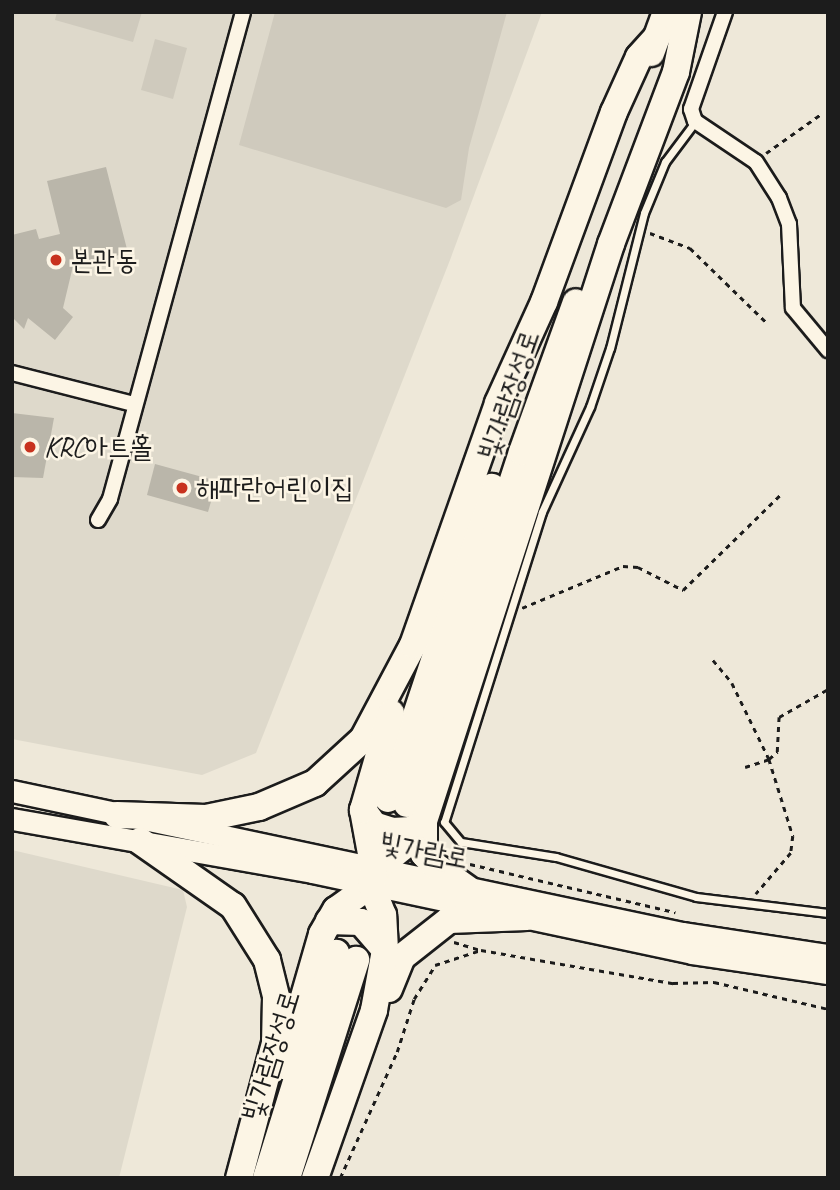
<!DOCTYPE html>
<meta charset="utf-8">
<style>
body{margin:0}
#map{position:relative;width:840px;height:1190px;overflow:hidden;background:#eee8d9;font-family:Caveat,"Poor Story",sans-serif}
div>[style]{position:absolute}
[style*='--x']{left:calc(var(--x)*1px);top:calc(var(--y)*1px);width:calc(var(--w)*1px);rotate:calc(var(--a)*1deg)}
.built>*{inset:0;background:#ded9cb}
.green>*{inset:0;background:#cfcabd}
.building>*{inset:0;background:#bab6aa}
.path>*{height:2.5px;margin-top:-1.25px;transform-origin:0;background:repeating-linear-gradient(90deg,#1c1c1c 0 5px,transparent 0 10px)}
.roads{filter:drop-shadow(2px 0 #1c1c1c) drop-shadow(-2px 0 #1c1c1c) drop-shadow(0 2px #1c1c1c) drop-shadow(0 -2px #1c1c1c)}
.lane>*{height:7px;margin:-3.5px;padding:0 3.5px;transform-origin:3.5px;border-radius:3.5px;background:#fcf5e5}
.street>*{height:14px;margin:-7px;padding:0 7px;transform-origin:7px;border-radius:7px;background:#fcf5e5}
.secondary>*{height:21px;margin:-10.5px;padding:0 10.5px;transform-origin:10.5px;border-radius:10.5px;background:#fcf5e5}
.highway>*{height:26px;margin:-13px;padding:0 13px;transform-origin:13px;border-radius:13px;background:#fcf5e5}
.dots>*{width:19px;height:19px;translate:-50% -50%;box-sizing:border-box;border:4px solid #fcf5e5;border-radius:50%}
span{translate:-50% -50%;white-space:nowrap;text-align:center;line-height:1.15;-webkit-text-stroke:5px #fcf5e5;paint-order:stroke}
.poi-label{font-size:28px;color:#1c1c1c}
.left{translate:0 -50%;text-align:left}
.street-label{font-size:28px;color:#1c1c1c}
.frame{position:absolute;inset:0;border:14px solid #1c1c1c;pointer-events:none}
</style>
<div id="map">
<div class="built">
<i style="clip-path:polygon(12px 12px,542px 12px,450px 260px,256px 753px,202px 775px,12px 739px)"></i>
<i style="clip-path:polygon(12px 850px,183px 890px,187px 907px,119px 1178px,12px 1178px)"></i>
</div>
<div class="green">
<i style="clip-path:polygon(57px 12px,142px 12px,133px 42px,55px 20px)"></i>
<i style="clip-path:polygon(275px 12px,507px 12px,469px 148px,461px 200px,446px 208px,239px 145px)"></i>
<i style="clip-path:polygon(155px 39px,187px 48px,173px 99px,141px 90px)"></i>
</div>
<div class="building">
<i style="clip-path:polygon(106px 167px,128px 253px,73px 266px,63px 308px,73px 317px,55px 340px,28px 318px,24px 329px,12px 317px,12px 235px,36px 229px,39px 239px,60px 234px,47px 181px)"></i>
<i style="clip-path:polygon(12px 413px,54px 418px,43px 478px,12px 477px)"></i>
<i style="clip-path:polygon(155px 464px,217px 481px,208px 512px,147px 495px)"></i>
</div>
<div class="path">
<i style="--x:766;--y:153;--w:67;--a:-35.3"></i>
<i style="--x:650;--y:233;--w:43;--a:20.6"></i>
<i style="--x:690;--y:248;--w:107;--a:44.2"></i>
<i style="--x:522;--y:608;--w:109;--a:-22.6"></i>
<i style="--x:623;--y:566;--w:15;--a:4"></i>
<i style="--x:638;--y:567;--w:51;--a:27.1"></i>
<i style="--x:683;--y:590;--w:137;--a:-44.4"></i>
<i style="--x:713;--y:660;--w:30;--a:50"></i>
<i style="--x:732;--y:683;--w:85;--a:64"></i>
<i style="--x:769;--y:759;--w:11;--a:-41"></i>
<i style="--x:777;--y:752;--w:35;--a:-87"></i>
<i style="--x:779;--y:717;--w:56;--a:-29.7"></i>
<i style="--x:745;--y:767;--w:25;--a:-18"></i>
<i style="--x:769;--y:759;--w:81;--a:72.7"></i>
<i style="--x:793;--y:836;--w:17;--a:97"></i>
<i style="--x:791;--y:853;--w:54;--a:130.5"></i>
<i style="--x:470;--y:864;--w:211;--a:13.2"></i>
<i style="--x:454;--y:942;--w:28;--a:17"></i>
<i style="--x:340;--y:1178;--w:138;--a:-65.7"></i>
<i style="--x:397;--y:1052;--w:56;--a:-72.2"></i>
<i style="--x:414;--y:999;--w:40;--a:-58"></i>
<i style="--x:435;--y:965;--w:48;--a:-18.1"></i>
<i style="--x:481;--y:950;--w:195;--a:9.8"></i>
<i style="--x:673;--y:983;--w:41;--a:-1.4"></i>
<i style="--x:714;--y:982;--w:117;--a:13.3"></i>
</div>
<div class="roads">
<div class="lane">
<i style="--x:695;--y:122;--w:50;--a:126.9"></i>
<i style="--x:665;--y:162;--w:55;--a:112.4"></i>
<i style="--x:644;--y:213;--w:139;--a:104.1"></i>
<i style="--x:610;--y:348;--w:62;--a:108.7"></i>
<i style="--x:590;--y:407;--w:115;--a:114.6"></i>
<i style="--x:542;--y:512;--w:325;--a:107.5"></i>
<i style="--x:444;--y:822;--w:26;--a:50"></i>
<i style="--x:461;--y:842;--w:96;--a:9"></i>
<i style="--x:556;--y:857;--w:146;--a:15.9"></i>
<i style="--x:696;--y:897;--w:133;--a:6.9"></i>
</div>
<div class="street">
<i style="--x:725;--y:12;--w:103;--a:109.3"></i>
<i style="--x:691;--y:109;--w:13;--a:72"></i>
<i style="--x:695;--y:121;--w:73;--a:33.9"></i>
<i style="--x:756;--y:162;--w:43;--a:57.4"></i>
<i style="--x:779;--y:198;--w:28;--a:69"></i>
<i style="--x:789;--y:224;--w:84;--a:87.3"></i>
<i style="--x:793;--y:308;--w:55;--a:50.2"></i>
<i style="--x:12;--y:373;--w:126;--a:14.3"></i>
<i style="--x:98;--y:520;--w:24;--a:-60"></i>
<i style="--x:110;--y:499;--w:505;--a:-74.72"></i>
</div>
<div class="secondary">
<i style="--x:12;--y:791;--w:685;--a:11.97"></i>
<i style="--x:682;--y:933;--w:148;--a:8.6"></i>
<i style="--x:12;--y:819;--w:305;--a:10"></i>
<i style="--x:312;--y:872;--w:389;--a:12"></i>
<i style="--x:692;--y:953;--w:137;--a:8.4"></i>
</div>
<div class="highway">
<i style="--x:651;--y:53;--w:44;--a:-69.9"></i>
<i style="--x:388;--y:799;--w:329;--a:-71.6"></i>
<i style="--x:407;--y:804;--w:370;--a:-71.9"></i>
<i style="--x:522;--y:452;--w:159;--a:-70.2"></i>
<i style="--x:363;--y:810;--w:19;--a:54"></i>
<i style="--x:374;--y:825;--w:19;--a:18"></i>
<i style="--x:392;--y:831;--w:20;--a:-3"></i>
<i style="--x:412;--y:830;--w:15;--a:-37"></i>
<i style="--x:117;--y:815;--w:89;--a:1.9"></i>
<i style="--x:206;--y:818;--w:54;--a:-11.7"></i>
<i style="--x:259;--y:807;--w:61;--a:-23.2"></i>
<i style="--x:315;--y:783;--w:65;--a:-42.5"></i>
<i style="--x:363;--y:739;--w:106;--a:-62"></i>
<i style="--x:413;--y:645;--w:256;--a:-70.6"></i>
<i style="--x:498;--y:403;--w:111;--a:-65.5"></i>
<i style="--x:544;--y:302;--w:202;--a:-69.8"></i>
<i style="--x:614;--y:112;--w:60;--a:-65.6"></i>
<i style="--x:639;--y:57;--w:27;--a:-48"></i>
<i style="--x:140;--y:841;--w:113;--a:35"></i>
<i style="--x:233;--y:906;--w:64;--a:57.8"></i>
<i style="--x:267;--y:960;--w:38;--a:76"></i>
<i style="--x:276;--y:997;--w:46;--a:91.2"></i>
<i style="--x:275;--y:1043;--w:140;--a:104.9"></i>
<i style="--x:374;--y:870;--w:43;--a:-38.5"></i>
<i style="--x:408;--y:843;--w:24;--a:-52"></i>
<i style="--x:468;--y:889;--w:42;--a:-144.8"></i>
<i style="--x:434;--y:865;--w:15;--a:-132"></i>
<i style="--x:424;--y:854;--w:33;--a:-90"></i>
<i style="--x:424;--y:821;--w:607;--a:-72.04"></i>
<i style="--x:611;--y:244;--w:184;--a:-69.3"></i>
<i style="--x:676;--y:72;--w:61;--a:-78.7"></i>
<i style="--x:329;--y:921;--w:32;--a:2"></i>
<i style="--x:361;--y:922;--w:37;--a:49"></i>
<i style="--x:389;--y:989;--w:35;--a:-68"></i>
<i style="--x:402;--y:957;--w:60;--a:-38.2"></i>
<i style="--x:449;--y:920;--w:78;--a:-2.2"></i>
<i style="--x:284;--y:1066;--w:137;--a:-73.9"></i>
<i style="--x:322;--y:934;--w:28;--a:-60"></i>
<i style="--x:336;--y:910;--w:43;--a:-35.5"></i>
<i style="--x:266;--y:1178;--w:236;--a:-72.7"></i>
<i style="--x:287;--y:1178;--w:229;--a:-72.4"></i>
<i style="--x:315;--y:1178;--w:178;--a:-70.6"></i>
<i style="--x:374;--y:1010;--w:61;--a:-79.6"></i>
<i style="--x:385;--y:950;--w:35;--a:-93"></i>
<i style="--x:383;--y:915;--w:32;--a:-112"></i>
<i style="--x:371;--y:885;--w:15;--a:-79"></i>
<i style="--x:374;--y:870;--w:61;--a:-100.4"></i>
<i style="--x:363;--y:810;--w:101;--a:-73.9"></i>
</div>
</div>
<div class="dots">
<i style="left:56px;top:260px;background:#c8321e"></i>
<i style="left:30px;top:447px;background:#c8321e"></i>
<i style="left:182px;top:488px;background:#c8321e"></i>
</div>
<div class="poi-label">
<span class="left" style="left:70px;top:260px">본관동</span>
<span class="left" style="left:44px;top:447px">KRC아트홀</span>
<span class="left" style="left:196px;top:488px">해파란어린이집</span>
</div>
<div class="street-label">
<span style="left:509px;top:395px;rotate:-71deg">빛가람장성로</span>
<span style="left:424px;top:851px;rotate:11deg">빛가람로</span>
<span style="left:271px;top:1056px;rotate:-73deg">빛가람장성로</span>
</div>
<div class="frame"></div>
</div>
